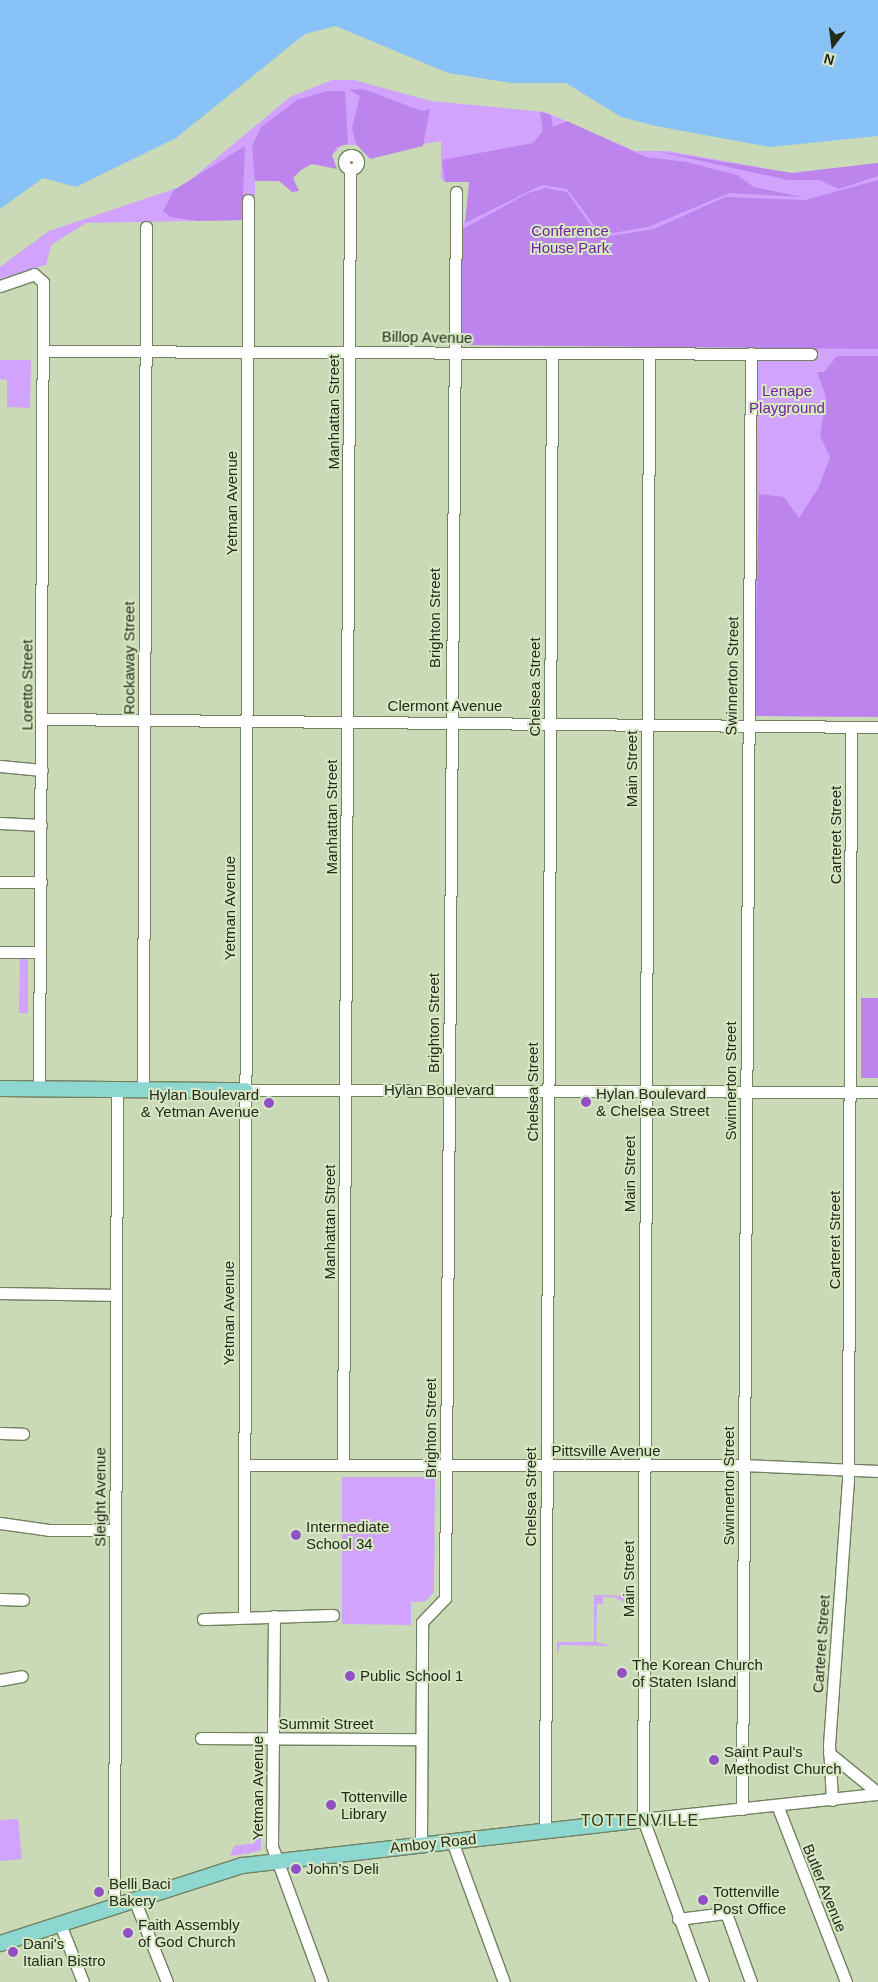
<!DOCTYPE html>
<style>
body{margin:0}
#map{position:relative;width:878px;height:1982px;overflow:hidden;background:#cadab6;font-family:Helvetica,sans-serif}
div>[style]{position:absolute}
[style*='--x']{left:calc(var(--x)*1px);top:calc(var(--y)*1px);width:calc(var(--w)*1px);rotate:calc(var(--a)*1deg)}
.green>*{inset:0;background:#d1a3fd}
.forest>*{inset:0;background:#bd84ee}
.water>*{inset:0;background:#89c2f7}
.roads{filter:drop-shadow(1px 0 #728160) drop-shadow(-1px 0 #728160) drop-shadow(0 1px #728160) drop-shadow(0 -1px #728160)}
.minor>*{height:11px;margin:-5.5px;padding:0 5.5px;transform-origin:5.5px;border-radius:5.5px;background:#fff}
.minor>.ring{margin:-5.5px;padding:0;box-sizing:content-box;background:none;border:11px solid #fff;border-radius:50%}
.major>*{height:15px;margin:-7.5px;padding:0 7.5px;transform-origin:7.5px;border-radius:7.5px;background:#8ed7d1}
.dots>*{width:14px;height:14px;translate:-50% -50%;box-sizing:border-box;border:2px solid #d7e7c3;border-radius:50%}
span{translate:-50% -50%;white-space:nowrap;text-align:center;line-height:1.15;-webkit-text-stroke:4px #d7e7c3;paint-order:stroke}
.park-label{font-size:15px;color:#6f24a1}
.street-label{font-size:15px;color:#242a1c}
.poi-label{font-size:15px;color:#242a1c}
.left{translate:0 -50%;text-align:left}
.right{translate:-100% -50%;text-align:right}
.neighbourhood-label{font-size:16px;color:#2e3a1d;letter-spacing:1px}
.north{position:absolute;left:808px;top:20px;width:50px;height:50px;-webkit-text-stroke:4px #d7e7c3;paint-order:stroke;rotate:195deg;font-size:14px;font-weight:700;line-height:20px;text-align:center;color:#242a1c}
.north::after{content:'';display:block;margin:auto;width:18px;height:22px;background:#242a1c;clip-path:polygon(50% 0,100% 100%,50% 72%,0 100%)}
</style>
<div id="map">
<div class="green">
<i style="clip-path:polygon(332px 80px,354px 80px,431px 101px,545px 112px,635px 151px,668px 151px,792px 173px,878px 163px,878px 717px,754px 716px,758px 347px,458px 345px,458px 242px,469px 206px,469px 182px,445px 182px,441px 178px,441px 141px,368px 153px,361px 146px,342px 144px,331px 157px,255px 181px,255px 196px,243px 199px,242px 220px,86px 223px,51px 245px,46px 265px,0 279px,0 267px,49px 231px,183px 186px,290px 97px)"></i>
<i style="clip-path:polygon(0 360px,31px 360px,30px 408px,7px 407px,7px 380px,0 379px)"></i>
<i style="clip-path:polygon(20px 957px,28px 957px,28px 1013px,19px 1013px)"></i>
<i style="clip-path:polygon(342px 1477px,435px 1477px,434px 1592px,426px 1601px,411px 1602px,411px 1625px,342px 1624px)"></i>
<i style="clip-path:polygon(594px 1595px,632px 1596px,632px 1605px,613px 1597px,603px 1597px,603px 1604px,597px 1604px,596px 1642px,611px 1646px,560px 1645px,557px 1656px,557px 1642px,594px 1642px)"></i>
<i style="clip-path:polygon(255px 1802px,262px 1803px,261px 1850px,246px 1854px,244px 1847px,245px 1854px,230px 1856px,234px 1846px,255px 1843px)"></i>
<i style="clip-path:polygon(18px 1819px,22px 1859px,0 1861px,0 1820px)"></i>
</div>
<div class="forest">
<i style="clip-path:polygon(363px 89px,422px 111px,430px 109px,423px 146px,370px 159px,356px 144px,352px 128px,360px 96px,349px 90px)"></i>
<i style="clip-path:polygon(327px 91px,345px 91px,348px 144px,337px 147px,332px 155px,337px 169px,312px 164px,301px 170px,293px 178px,299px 191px,292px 192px,279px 181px,255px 181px,252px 146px,261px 127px,297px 100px)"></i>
<i style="clip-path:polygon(540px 112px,551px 115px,553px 127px,567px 121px,646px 157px,687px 162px,737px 175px,754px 187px,802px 197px,729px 193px,648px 227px,613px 233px,594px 225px,567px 189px,542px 185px,465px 223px,469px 182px,445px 182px,442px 160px,533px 143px,543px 131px)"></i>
<i style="clip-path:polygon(245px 146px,242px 220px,198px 221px,171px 217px,163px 211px,174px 190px)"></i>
<i style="clip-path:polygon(656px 151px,792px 173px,878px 163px,878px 176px,839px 189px,819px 180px,788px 180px)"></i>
<i style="clip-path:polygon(878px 180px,878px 349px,458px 345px,458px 242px,463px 229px,528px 193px,546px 188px,567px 192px,594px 230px,610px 236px,654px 229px,725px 197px,805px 200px)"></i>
<i style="clip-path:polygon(837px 356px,878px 356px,878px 717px,754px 716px,759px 494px,784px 497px,799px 518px,819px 487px,830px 457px,820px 436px,826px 397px,817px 372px,824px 372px)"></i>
<i style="clip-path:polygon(861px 998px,878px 998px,878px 1078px,861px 1078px)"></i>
</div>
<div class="water">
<i style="clip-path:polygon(0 0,878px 0,878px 136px,770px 147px,656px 126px,621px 117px,566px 83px,511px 83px,448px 73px,336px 26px,305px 34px,176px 138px,76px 187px,43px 178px,0 209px)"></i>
</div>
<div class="roads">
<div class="minor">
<i class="ring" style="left:344px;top:155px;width:3px;height:3px"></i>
<i style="--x:0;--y:286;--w:36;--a:-19"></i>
<i style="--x:34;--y:274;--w:12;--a:42"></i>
<i style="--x:43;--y:282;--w:807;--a:90.28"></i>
<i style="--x:43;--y:351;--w:768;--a:0.22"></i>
<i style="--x:649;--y:354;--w:1465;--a:90.23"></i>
<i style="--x:643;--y:1819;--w:174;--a:69.8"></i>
<i style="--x:42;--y:719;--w:836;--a:0.55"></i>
<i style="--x:0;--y:766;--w:42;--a:5.4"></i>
<i style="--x:0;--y:823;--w:41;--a:2.8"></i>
<i style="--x:0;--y:882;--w:41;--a:0"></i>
<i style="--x:0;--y:952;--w:40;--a:0"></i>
<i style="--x:143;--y:1089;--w:862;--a:-89.8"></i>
<i style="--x:245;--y:1090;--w:633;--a:0.18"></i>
<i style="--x:0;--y:1293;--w:116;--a:1"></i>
<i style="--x:0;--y:1433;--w:23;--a:2"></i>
<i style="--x:244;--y:1465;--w:500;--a:0"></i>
<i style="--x:744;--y:1465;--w:134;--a:2.6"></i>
<i style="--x:343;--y:1465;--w:1296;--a:-89.69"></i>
<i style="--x:0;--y:1523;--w:49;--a:8.1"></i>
<i style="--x:49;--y:1530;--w:66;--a:0"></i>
<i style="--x:0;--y:1599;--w:23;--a:2"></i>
<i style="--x:274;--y:1616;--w:230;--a:90.5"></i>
<i style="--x:272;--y:1846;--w:145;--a:69.8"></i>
<i style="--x:244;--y:1617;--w:1417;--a:-89.84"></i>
<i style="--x:203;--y:1619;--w:130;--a:-1.8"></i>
<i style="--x:0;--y:1680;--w:22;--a:-10"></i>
<i style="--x:201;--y:1738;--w:219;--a:0.3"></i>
<i style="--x:829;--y:1753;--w:63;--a:39.2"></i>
<i style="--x:832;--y:1800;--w:55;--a:-93.1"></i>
<i style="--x:829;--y:1745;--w:266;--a:-85.9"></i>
<i style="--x:848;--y:1480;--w:753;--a:-89.77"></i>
<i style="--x:777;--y:1805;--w:190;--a:68.7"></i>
<i style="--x:742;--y:1809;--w:1456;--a:-89.65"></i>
<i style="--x:643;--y:1819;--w:236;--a:-6.1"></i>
<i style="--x:545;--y:1830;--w:1476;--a:-89.73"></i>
<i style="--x:452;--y:1841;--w:150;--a:69.8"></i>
<i style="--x:421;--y:1844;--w:222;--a:-89.7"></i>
<i style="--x:422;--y:1622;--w:33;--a:-46"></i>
<i style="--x:445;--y:1598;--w:1406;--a:-89.55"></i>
<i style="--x:134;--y:1899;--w:89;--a:68.3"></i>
<i style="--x:114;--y:1906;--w:817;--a:-89.79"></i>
<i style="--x:678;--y:1919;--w:48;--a:-7.1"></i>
<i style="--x:726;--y:1913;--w:73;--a:70.1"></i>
<i style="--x:60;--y:1924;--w:62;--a:68.4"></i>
</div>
<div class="major">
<i style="--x:0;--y:1088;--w:245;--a:0.5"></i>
<i style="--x:0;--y:1943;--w:254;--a:-17.9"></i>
<i style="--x:242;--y:1865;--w:404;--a:-6.5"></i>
</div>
</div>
<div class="dots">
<i style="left:586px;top:1102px;background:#9150c5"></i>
<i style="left:269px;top:1103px;background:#9150c5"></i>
<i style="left:296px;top:1535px;background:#9150c5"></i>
<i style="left:622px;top:1673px;background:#9150c5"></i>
<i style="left:350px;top:1676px;background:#9150c5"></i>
<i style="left:714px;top:1760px;background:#9150c5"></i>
<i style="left:331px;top:1805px;background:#9150c5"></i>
<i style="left:296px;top:1869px;background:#9150c5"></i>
<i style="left:99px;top:1892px;background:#9150c5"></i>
<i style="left:703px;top:1900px;background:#9150c5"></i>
<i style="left:128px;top:1933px;background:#9150c5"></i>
<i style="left:13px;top:1952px;background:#9150c5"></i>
</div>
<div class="park-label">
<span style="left:570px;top:239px">Conference<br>House Park</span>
<span style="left:787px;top:399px">Lenape<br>Playground</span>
</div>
<div class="street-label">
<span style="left:427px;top:337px;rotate:1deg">Billop Avenue</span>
<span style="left:334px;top:412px;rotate:-90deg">Manhattan Street</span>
<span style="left:232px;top:503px;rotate:-90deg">Yetman Avenue</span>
<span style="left:435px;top:618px;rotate:-90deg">Brighton Street</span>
<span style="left:129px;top:658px;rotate:-90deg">Rockaway Street</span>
<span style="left:732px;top:676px;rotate:-89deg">Swinnerton Street</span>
<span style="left:27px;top:685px;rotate:-90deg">Loretto Street</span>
<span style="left:535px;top:687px;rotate:-90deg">Chelsea Street</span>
<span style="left:445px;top:706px">Clermont Avenue</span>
<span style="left:632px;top:769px;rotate:-90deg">Main Street</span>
<span style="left:332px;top:817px;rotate:-90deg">Manhattan Street</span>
<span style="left:836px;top:835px;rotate:-90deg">Carteret Street</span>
<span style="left:230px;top:908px;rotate:-90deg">Yetman Avenue</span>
<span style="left:434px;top:1023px;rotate:-90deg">Brighton Street</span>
<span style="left:731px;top:1081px;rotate:-90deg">Swinnerton Street</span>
<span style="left:439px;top:1090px">Hylan Boulevard</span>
<span style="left:533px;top:1092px;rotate:-90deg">Chelsea Street</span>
<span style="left:630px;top:1174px;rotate:-90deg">Main Street</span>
<span style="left:330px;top:1222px;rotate:-90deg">Manhattan Street</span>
<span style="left:835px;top:1240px;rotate:-90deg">Carteret Street</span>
<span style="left:229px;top:1313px;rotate:-90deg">Yetman Avenue</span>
<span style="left:431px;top:1428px;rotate:-90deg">Brighton Street</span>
<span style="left:606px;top:1451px">Pittsville Avenue</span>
<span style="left:729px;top:1486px;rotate:-90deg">Swinnerton Street</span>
<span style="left:100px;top:1497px;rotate:-90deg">Sleight Avenue</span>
<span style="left:531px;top:1497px;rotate:-90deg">Chelsea Street</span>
<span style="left:629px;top:1579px;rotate:-90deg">Main Street</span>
<span style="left:821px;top:1644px;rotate:-86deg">Carteret Street</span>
<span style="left:326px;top:1724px">Summit Street</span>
<span style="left:258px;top:1788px;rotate:-90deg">Yetman Avenue</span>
<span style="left:433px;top:1843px;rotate:-6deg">Amboy Road</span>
<span style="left:825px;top:1888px;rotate:68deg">Butler Avenue</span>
</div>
<div class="poi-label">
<span class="left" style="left:596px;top:1102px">Hylan Boulevard<br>&amp; Chelsea Street</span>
<span class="right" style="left:259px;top:1103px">Hylan Boulevard<br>&amp; Yetman Avenue</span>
<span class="left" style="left:306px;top:1535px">Intermediate<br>School 34</span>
<span class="left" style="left:632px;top:1673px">The Korean Church<br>of Staten Island</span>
<span class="left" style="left:360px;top:1676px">Public School 1</span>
<span class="left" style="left:724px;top:1760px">Saint Paul's<br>Methodist Church</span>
<span class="left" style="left:341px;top:1805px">Tottenville<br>Library</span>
<span class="left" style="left:306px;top:1869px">John's Deli</span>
<span class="left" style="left:109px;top:1892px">Belli Baci<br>Bakery</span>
<span class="left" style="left:713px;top:1900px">Tottenville<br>Post Office</span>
<span class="left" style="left:138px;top:1933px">Faith Assembly<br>of God Church</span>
<span class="left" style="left:23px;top:1952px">Dani's<br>Italian Bistro</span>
</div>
<div class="neighbourhood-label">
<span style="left:640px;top:1821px">TOTTENVILLE</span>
</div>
<div class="north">N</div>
</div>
